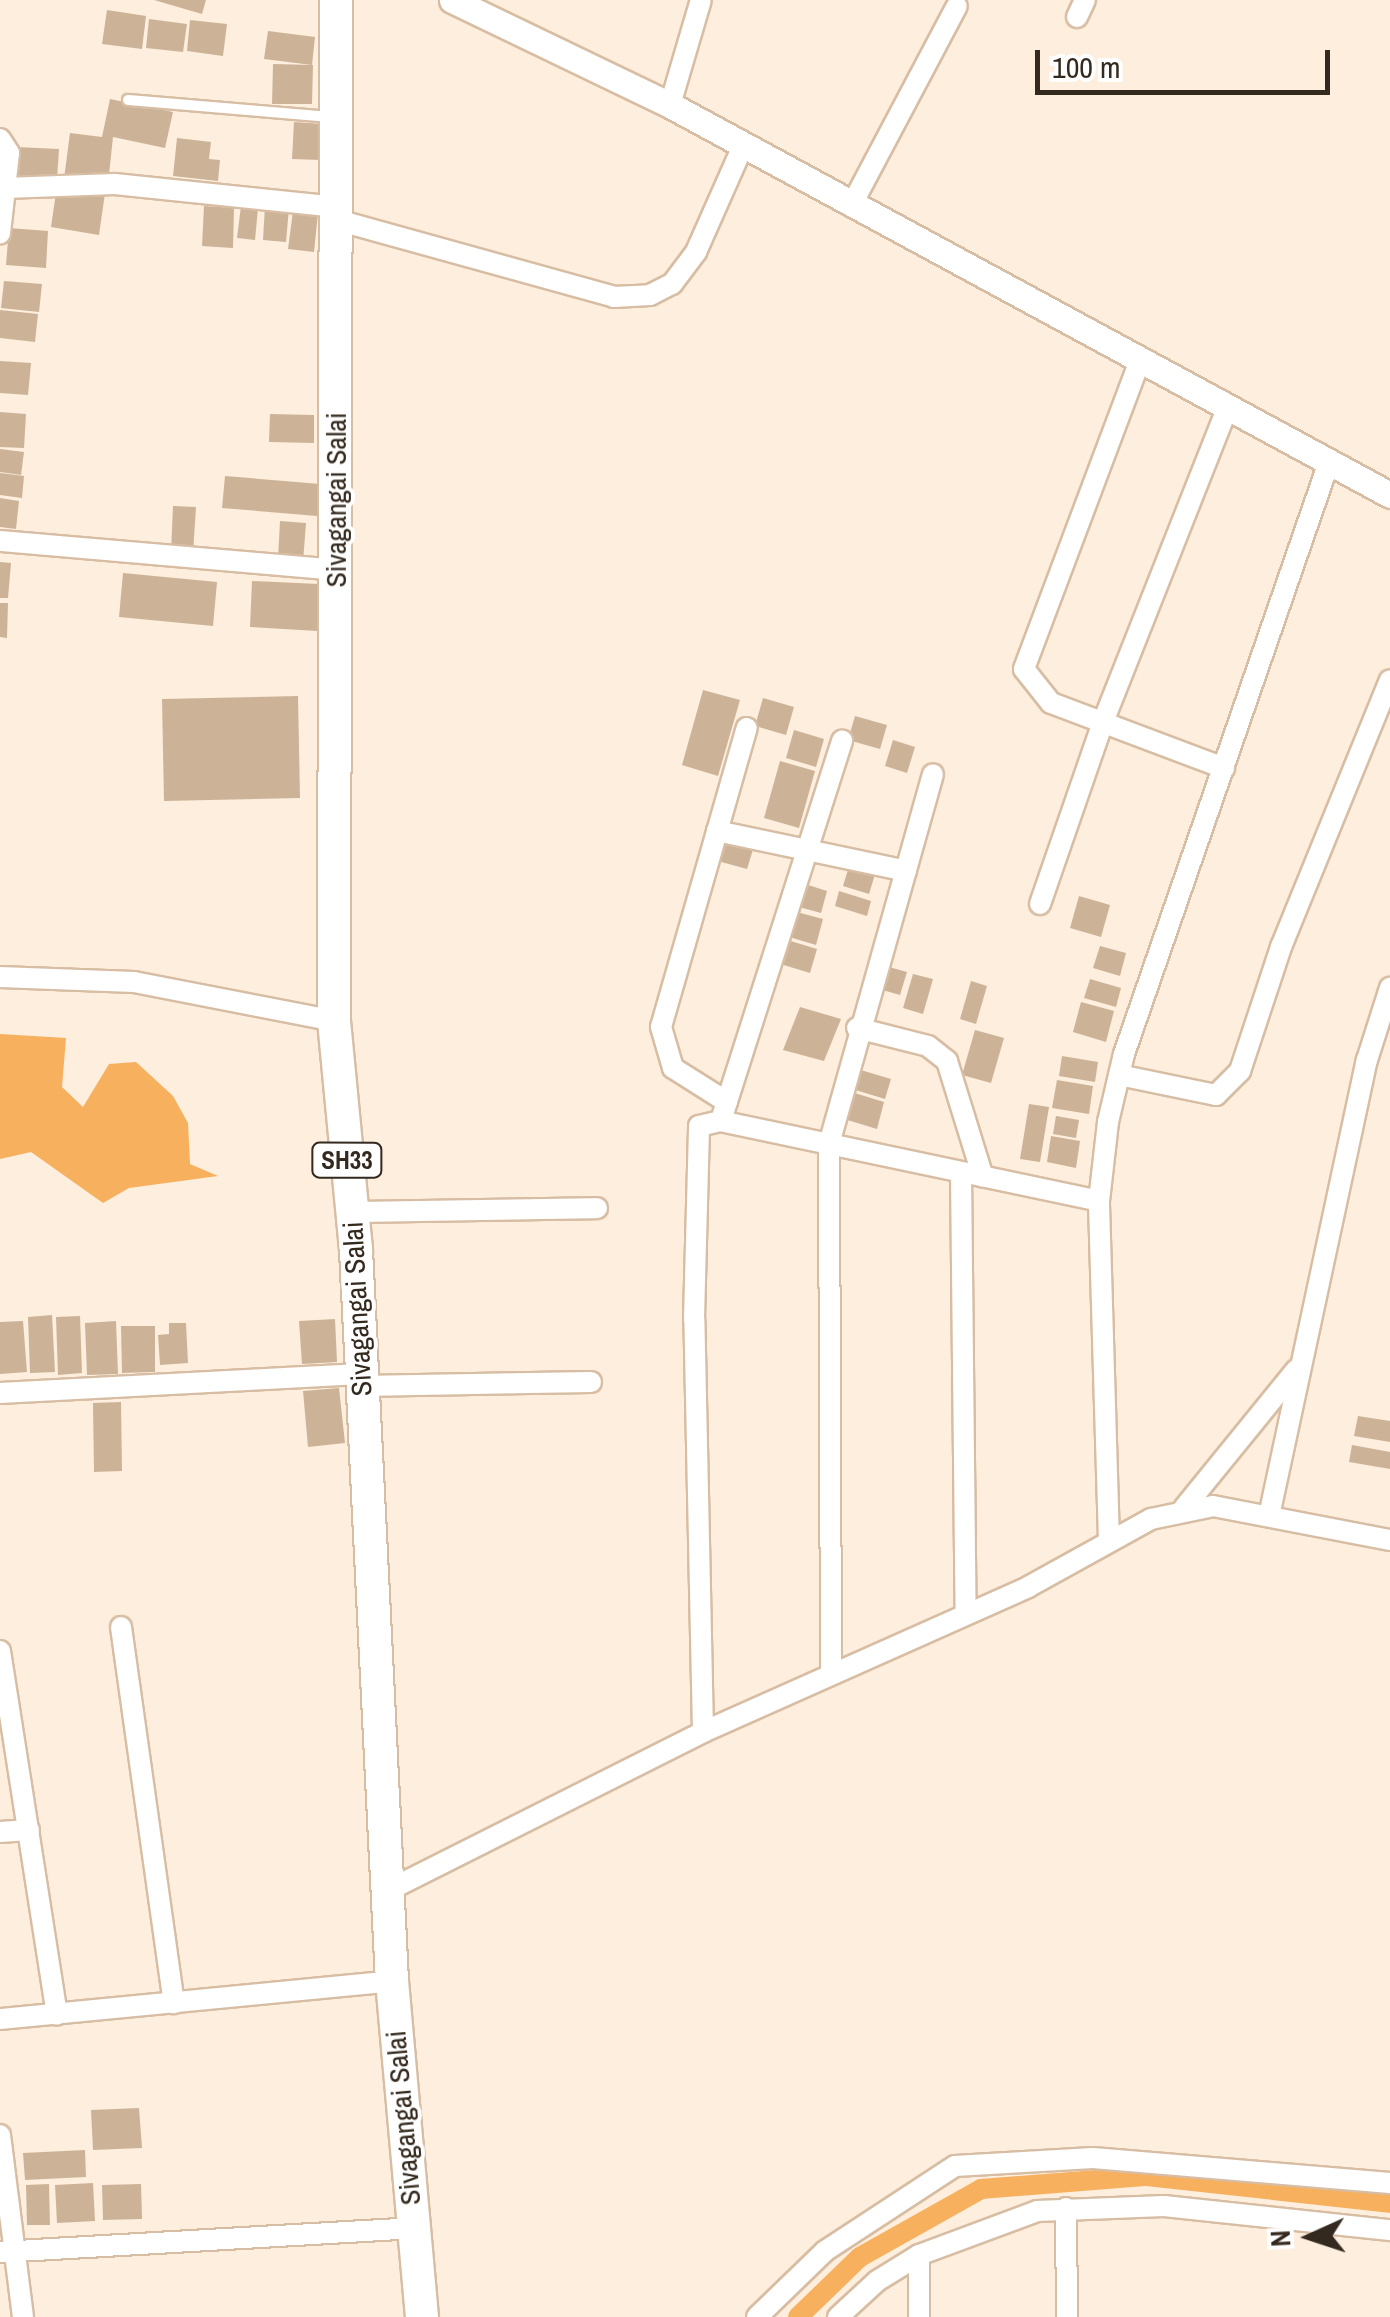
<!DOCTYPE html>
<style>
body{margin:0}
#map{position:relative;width:1390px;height:2317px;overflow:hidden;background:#fdeedd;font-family:"Archivo Narrow",sans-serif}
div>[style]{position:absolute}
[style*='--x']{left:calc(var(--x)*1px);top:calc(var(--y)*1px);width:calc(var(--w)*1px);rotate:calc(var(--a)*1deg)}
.water>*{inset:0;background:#f7b05d}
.canal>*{height:20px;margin:-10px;padding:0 10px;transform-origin:10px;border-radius:10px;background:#f7b05d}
.building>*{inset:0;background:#ccb398}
.roads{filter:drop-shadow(2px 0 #d7bda3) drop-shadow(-2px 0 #d7bda3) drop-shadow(0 2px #d7bda3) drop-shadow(0 -2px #d7bda3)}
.service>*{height:10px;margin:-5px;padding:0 5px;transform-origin:5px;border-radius:5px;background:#fff}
.minor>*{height:20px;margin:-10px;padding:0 10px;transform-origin:10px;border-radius:10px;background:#fff}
.tertiary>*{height:25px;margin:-12.5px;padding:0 12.5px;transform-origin:12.5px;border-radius:12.5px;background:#fff}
.primary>*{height:32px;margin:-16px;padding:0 16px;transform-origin:16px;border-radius:16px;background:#fff}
span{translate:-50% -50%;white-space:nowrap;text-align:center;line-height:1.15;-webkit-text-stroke:8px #fefefe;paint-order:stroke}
.shield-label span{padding:2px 8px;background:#fefefe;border:2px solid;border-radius:8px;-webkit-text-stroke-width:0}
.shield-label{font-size:25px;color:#33291e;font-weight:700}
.street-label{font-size:28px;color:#33291e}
.north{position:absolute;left:1260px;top:2187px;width:100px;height:100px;-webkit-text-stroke:8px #fefefe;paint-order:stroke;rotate:267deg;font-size:28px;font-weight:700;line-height:40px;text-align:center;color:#33291e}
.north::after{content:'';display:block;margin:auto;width:35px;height:45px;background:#33291e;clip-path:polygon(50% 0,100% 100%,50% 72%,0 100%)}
.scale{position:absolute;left:1035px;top:50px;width:295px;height:45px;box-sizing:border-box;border:5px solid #33291e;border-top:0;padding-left:12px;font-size:30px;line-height:35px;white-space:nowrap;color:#33291e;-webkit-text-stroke:8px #fefefe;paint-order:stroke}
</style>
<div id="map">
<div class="water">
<i style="clip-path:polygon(0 1034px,66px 1038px,62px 1087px,83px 1107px,109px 1064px,136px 1062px,173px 1096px,188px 1123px,190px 1164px,218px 1176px,129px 1188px,103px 1203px,31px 1152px,0 1159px)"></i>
</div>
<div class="canal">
<i style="--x:798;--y:2317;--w:86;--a:-44.1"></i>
<i style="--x:860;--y:2257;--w:139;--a:-29.3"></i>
<i style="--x:981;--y:2189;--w:167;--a:-4.5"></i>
<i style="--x:1147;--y:2176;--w:244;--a:6.3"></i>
</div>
<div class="building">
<i style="clip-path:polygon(154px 0,206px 0,202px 14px)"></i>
<i style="clip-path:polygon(107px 10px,146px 16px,142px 49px,102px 44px)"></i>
<i style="clip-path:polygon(149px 19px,187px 24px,183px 52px,146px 48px)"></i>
<i style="clip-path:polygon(190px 20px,227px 24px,223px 56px,187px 51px)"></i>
<i style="clip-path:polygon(268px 31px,315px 37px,312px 65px,264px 59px)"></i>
<i style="clip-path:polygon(273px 64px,313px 65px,312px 104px,272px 104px)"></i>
<i style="clip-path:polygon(110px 99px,173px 112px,165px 148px,113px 137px,108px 184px,64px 179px,70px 133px,102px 137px)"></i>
<i style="clip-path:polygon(294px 122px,322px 124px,320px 160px,292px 159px)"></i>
<i style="clip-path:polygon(177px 138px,211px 142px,209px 159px,220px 160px,218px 181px,173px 176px)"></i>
<i style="clip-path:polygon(16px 147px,59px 149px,57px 180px,15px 178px)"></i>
<i style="clip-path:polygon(57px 186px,105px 193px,99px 235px,51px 227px)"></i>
<i style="clip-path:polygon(204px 206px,234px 208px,233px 248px,202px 246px)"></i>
<i style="clip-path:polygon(241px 206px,258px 208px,255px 240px,237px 238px)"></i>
<i style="clip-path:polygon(265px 206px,289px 208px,286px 242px,263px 240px)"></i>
<i style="clip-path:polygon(293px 211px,318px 213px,314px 252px,288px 249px)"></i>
<i style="clip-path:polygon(9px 228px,48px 231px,46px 268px,6px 265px)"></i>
<i style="clip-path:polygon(4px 281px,42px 284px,39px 312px,1px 308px)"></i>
<i style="clip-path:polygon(0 310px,38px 314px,35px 342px,0 338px)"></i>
<i style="clip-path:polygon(0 361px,31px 363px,28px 395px,0 393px)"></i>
<i style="clip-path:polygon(0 412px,26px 414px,24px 448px,0 447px)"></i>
<i style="clip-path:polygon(270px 414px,314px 415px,314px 443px,269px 442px)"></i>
<i style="clip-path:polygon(0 449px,24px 452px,21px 475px,0 472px)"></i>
<i style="clip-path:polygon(0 473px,24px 476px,22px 498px,0 495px)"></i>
<i style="clip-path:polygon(225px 476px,320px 484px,317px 516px,222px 508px)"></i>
<i style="clip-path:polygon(0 498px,19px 501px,16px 529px,0 527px)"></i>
<i style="clip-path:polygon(173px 506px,196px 507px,193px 554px,171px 553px)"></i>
<i style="clip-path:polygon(280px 521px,306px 523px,303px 562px,278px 560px)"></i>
<i style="clip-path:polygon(0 562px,11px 563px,8px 598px,0 598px)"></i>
<i style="clip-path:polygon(123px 573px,217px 582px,213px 626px,119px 617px)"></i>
<i style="clip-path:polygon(252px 581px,319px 584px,317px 631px,250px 627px)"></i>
<i style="clip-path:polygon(0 603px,8px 603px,7px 638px,0 637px)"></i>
<i style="clip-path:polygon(703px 690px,740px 700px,718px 776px,682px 765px)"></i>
<i style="clip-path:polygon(298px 696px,300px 798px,164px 801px,162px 699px)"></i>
<i style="clip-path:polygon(763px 698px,794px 707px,786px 735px,755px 726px)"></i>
<i style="clip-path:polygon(855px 716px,887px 725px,880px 749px,848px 740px)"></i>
<i style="clip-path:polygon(794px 730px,824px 739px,816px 767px,786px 758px)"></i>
<i style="clip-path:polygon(893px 740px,915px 747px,907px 773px,885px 766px)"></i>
<i style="clip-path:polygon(780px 761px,815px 771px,799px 828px,764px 818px)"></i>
<i style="clip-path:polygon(721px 833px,755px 843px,747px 869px,714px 860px)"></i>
<i style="clip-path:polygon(850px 863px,876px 871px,869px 894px,843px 886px)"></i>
<i style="clip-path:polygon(805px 884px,827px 891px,821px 913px,799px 907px)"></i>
<i style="clip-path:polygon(839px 891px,871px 901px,867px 916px,835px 906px)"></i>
<i style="clip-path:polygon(1079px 896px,1110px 905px,1101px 937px,1070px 928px)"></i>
<i style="clip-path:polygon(793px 911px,823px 919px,816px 945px,786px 936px)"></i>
<i style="clip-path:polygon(784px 939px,817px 949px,810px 973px,777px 963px)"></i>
<i style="clip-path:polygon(1100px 946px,1126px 953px,1120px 976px,1093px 968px)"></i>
<i style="clip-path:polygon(878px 964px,907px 972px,900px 995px,872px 987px)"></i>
<i style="clip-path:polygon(913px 974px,933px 979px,923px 1014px,903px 1008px)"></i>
<i style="clip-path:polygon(1090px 979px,1121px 988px,1116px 1007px,1084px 998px)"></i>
<i style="clip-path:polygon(971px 981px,987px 986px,976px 1024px,960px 1019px)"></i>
<i style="clip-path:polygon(1081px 1002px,1114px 1011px,1106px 1042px,1073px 1032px)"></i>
<i style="clip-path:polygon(800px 1007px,841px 1019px,824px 1061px,783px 1050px)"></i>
<i style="clip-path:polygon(975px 1030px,1004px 1038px,991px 1083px,962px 1075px)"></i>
<i style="clip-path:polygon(1062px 1056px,1098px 1062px,1095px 1082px,1059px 1076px)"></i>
<i style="clip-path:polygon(854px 1068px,891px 1079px,885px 1099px,849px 1088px)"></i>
<i style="clip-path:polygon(1057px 1080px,1093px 1086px,1089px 1114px,1052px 1108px)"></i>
<i style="clip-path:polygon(848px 1091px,884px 1102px,877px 1129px,841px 1118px)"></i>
<i style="clip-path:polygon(1029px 1104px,1049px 1107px,1040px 1162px,1020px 1159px)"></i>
<i style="clip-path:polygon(1056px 1116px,1079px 1120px,1076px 1138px,1053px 1134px)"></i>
<i style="clip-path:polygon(1051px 1136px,1080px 1141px,1076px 1168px,1047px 1162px)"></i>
<i style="clip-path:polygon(52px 1315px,55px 1372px,30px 1373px,28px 1317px)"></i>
<i style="clip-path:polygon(80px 1316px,82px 1373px,58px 1375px,56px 1317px)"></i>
<i style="clip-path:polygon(335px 1319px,337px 1362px,302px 1364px,299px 1321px)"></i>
<i style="clip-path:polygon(23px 1321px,27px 1372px,0 1374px,0 1322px)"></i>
<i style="clip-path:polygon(116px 1321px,118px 1374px,87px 1375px,85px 1323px)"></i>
<i style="clip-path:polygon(169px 1323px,186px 1323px,188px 1363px,160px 1365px,158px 1335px,169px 1334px)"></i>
<i style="clip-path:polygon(121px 1326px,155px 1326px,155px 1372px,122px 1373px)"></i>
<i style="clip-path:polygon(339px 1388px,345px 1443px,308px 1447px,303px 1391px)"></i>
<i style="clip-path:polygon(121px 1402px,122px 1471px,94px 1472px,93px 1403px)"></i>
<i style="clip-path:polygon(1358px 1416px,1390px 1421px,1390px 1442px,1354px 1436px)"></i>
<i style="clip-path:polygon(1352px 1445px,1390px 1452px,1390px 1469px,1349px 1462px)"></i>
<i style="clip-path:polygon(139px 2108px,142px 2148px,93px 2150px,91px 2110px)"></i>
<i style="clip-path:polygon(85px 2150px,86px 2177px,25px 2180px,23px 2153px)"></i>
<i style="clip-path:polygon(93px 2183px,95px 2221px,57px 2223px,55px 2185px)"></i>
<i style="clip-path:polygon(49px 2184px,50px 2225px,27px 2225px,26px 2185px)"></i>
<i style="clip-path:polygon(141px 2184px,142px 2219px,103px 2220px,102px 2185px)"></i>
</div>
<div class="roads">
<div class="service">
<i style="--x:128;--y:100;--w:204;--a:4.8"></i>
</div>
<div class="minor">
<i style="--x:1077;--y:17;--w:19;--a:-65"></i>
<i style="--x:670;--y:105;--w:109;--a:-73.6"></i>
<i style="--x:0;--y:139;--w:17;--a:57"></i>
<i style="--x:9;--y:153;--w:81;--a:96.4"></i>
<i style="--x:5;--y:188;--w:110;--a:-2.1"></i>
<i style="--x:115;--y:184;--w:223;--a:5.9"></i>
<i style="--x:851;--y:206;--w:226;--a:-62.1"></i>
<i style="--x:337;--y:220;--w:288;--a:15.5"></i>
<i style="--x:614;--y:297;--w:36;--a:-3"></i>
<i style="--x:650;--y:295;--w:25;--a:-27"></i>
<i style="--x:672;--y:284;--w:40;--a:-53"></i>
<i style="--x:696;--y:252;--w:116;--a:-66.1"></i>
<i style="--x:1139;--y:363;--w:327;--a:110.6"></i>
<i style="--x:1024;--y:669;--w:43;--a:51.5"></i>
<i style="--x:1051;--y:703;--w:185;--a:20.6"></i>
<i style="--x:0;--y:541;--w:338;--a:4.9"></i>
<i style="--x:717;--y:831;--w:193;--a:11.9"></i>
<i style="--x:1040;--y:904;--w:193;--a:-70.9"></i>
<i style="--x:1103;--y:722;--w:337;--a:-68.4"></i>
<i style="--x:0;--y:977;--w:134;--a:2.1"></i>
<i style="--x:134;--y:982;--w:204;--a:11"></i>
<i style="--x:857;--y:1028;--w:73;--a:14.2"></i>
<i style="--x:928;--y:1046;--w:24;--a:38"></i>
<i style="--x:947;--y:1061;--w:121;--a:72.8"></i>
<i style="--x:1119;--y:1075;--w:99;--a:11.7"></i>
<i style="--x:1216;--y:1095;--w:34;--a:-45"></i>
<i style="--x:1240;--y:1071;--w:131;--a:-71.7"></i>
<i style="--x:1281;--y:947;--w:288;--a:-67.8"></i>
<i style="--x:727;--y:1102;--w:64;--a:-147.8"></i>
<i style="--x:673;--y:1068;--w:43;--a:-106.3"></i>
<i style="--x:661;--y:1027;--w:311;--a:-74"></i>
<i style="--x:723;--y:1114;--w:392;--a:-72.3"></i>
<i style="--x:961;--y:1172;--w:442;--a:89.4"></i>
<i style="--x:352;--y:1212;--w:245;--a:-0.9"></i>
<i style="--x:361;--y:1386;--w:230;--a:-1"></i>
<i style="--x:0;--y:1393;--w:361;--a:-3"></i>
<i style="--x:1184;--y:1508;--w:178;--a:-50.9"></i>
<i style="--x:1269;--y:1516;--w:466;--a:-77.9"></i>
<i style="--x:1367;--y:1060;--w:76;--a:-72.3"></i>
<i style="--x:1109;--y:1541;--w:340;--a:-91.7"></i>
<i style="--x:1099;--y:1201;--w:80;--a:-83.5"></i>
<i style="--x:1108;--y:1122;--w:70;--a:-76.8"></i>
<i style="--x:1124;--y:1054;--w:626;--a:-70.9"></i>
<i style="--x:121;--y:1627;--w:380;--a:82"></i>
<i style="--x:0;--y:1651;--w:368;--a:81.1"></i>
<i style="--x:831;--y:1674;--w:530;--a:-90.22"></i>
<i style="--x:829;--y:1144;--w:384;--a:-74.3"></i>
<i style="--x:703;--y:1732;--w:413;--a:-91.2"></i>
<i style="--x:694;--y:1319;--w:193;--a:-88.5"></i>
<i style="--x:699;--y:1126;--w:22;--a:-13"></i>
<i style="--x:720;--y:1121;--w:387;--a:11.9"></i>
<i style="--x:0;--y:1832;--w:29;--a:-4"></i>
<i style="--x:387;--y:1891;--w:354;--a:-26.7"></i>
<i style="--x:703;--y:1732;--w:356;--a:-24"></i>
<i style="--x:1028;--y:1587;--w:141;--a:-28.9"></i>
<i style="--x:1151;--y:1519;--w:63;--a:-11.8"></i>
<i style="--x:1213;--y:1506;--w:180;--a:10.9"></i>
<i style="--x:0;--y:2019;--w:394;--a:-5.5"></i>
<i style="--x:0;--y:2135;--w:183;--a:82.8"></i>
<i style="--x:1066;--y:2208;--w:109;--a:89.5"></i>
<i style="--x:0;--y:2252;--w:414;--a:-3.3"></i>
<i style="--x:919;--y:2255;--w:62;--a:90"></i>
<i style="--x:757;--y:2317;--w:95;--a:-44.1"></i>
<i style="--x:825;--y:2251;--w:155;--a:-33.2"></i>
<i style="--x:955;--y:2166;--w:138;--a:-3.3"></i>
<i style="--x:1093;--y:2158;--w:298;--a:4.8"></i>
<i style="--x:838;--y:2317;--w:53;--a:-42.7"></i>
<i style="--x:877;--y:2281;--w:49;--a:-31.8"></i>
<i style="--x:919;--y:2255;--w:126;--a:-20.4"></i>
<i style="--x:1037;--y:2211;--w:127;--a:-2.3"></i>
<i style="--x:1164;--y:2206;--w:227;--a:6.1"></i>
</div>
<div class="tertiary">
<i style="--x:452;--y:0;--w:242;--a:25.7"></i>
<i style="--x:670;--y:105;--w:819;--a:28.44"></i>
</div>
<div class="primary">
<i style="--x:336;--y:0;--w:1021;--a:90.11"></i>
<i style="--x:334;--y:1021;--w:230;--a:84.5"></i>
<i style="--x:356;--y:1250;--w:732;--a:87.18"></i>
<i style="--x:392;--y:1981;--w:337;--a:84.9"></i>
</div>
</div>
<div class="shield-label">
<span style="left:347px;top:1160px">SH33</span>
</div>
<div class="street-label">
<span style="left:336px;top:500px;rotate:-90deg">Sivagangai Salai</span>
<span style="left:357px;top:1309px;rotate:-93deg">Sivagangai Salai</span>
<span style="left:403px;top:2118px;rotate:-95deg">Sivagangai Salai</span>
</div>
<div class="north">N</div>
<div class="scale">100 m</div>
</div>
